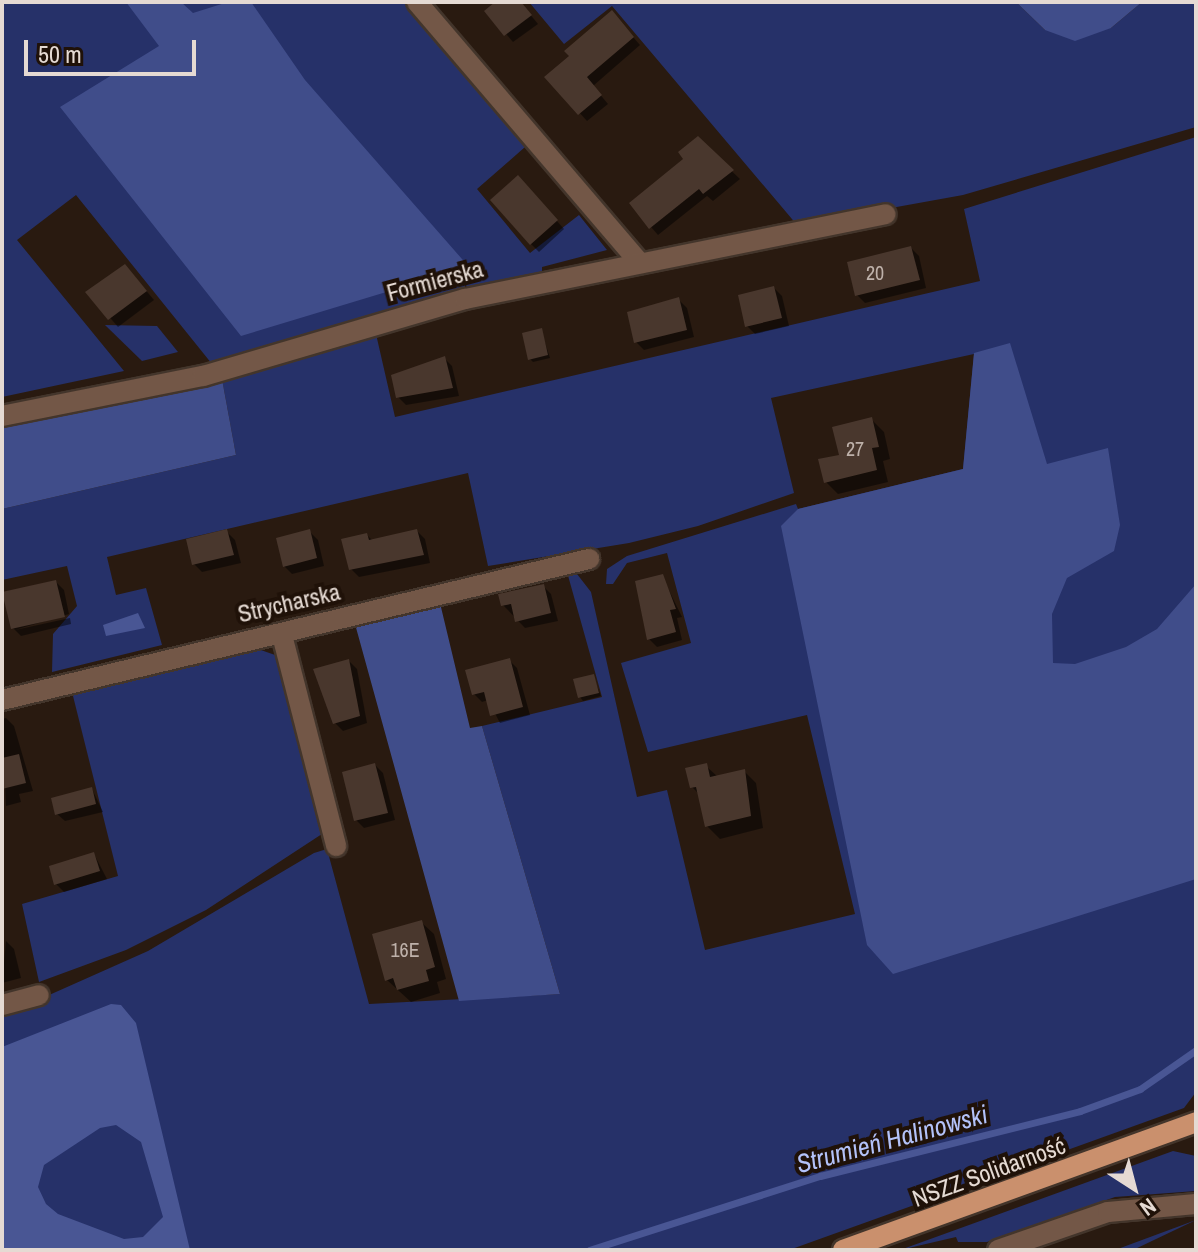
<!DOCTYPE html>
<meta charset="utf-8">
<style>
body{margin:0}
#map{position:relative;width:1198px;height:1252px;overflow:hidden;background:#291a10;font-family:"Archivo Narrow",sans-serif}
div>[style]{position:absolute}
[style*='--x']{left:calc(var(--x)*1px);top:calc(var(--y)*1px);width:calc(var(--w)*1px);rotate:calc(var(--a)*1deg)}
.green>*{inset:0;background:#263169}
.forest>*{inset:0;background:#404d8a}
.water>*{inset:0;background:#495694}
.shadow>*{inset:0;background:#0007}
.stream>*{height:7px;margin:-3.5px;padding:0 3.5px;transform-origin:3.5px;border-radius:3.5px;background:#495694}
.building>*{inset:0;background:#49372d}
.roads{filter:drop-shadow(2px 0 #43352b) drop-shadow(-2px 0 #43352b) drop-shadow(0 2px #43352b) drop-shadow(0 -2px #43352b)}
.minor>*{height:20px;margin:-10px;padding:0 10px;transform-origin:10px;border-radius:10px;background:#735747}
.major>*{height:20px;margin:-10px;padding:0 10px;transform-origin:10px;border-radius:10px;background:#ca906d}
span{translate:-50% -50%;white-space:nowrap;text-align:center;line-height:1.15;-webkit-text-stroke:8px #1f1108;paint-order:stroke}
.number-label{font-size:20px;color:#beb1aa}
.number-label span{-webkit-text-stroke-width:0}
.street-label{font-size:24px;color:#e5dad3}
.water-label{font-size:26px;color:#b3c2f9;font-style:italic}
.frame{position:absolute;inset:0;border:4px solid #e5dad3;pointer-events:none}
.north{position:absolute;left:1094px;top:1148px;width:80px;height:80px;-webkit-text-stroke:6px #1f1108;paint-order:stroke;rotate:144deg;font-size:22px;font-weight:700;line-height:32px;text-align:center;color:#e5dad3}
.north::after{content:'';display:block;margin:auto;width:28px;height:36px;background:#e5dad3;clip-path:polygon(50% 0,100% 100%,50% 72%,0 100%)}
.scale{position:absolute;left:24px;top:40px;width:172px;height:36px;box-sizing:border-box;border:4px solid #e5dad3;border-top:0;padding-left:10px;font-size:24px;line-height:28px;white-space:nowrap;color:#e5dad3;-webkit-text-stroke:6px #1f1108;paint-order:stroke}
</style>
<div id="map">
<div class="green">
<i style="clip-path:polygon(2px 2px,410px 2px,525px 147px,477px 189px,530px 253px,579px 215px,607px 250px,542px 267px,542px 274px,212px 364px,76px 195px,17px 240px,124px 371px,2px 397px)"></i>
<i style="clip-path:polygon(529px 2px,1016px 2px,1045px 30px,1111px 28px,1142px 2px,1196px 2px,1196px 127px,963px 195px,797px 225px,612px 6px,564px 44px)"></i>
<i style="clip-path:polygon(1196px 137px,1196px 1092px,1184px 1108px,789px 1250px,2px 1250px,2px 1016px,148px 951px,314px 853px,327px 849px,369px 1004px,560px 994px,482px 726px,602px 697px,567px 572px,577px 574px,591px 592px,637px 797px,667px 790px,705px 950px,855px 914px,807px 715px,648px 752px,621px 663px,691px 643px,667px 553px,627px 563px,613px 584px,606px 584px,607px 569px,627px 556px,796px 504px,798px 509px,963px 469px,974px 354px,771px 398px,794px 493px,698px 526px,629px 543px,488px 566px,468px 473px,107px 557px,116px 595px,146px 588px,162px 645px,52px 672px,53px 634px,77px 606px,67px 566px,2px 580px,2px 509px,236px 455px,222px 379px,376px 334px,395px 417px,980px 281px,964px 209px)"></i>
<i style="clip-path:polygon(105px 325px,157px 326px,178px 352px,142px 361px)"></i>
<i style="clip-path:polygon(255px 648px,278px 656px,325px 832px,206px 910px,126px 950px,39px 982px,22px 904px,118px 876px,72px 692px)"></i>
<i style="clip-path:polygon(1173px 1151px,1196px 1156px,1196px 1191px,1115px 1197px,987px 1242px,958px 1242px,956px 1237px,900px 1250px)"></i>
<i style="clip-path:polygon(1196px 1220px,1133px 1250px,1115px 1250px)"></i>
</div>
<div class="forest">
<i style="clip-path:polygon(126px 2px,181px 2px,193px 13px,228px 2px,251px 2px,305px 80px,469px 267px,241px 336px,60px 107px,159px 46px)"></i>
<i style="clip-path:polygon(1016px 2px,1142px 2px,1111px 28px,1075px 41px,1045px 30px)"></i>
<i style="clip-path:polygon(1010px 343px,1047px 464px,1108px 448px,1120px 525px,1114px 551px,1067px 578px,1052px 614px,1053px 663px,1075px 664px,1126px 647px,1157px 629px,1196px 584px,1196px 879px,893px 974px,867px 945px,781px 526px,798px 509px,963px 469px,974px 353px)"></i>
<i style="clip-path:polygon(222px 379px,236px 455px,2px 509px,2px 426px)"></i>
<i style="clip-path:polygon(440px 603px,470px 728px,482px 726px,560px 994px,459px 1001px,355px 624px)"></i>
</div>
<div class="water">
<i style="clip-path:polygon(138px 613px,145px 628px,106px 636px,103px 625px)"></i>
<i style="clip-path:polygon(evenodd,111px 1004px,121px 1005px,136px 1023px,190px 1250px,2px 1250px,2px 1047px,111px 1004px,116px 1125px,141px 1142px,163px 1217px,143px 1237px,124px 1239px,58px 1214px,46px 1204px,38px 1187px,44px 1165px,100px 1128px,116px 1125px)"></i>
</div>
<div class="shadow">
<i style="clip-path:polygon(495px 2px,520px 2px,538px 24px,513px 42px,487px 12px)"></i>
<i style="clip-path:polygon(619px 21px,640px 45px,593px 86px,608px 104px,587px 121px,547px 77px)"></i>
<i style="clip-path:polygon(698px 139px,740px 179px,713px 201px,707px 196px,658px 235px,651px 227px)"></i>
<i style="clip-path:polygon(526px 186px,564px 229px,539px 252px,531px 244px)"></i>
<i style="clip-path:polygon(911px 248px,919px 256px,926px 288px,865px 303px,857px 295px)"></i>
<i style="clip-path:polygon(133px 275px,154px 300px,118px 327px,88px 292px)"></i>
<i style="clip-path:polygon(774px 288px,782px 296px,789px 326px,755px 334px,747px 326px)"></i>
<i style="clip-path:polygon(679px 300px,687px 308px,694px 337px,644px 350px,636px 342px)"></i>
<i style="clip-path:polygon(541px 330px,550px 358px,533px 362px,530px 359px)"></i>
<i style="clip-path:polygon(444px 358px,452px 366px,459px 396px,406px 405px,398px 397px)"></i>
<i style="clip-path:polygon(871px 419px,884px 432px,890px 459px,883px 461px,888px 482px,838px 494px,826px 482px)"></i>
<i style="clip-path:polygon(417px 531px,425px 539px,430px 563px,359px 577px,351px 569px,367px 535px,373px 541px)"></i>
<i style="clip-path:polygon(227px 532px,235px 540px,241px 563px,202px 572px,194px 564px)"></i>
<i style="clip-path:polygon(310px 532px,318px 540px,324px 566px,292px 574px,284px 566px)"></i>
<i style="clip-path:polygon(662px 576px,682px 617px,677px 618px,682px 640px,657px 647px,649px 639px)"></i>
<i style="clip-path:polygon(56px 582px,64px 590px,69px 614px,15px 630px,70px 618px,71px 624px,21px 636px,13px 628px)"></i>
<i style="clip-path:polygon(543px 586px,551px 594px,558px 621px,525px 628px,503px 605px)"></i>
<i style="clip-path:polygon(509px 660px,517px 668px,530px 715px,500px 723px,488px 700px,482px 702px,474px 694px)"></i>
<i style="clip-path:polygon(349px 661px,357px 669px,367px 723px,343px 731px,335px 723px)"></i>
<i style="clip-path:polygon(593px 676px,601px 696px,583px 701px,580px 697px)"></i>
<i style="clip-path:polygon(6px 718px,14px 726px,33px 791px,19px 794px,21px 802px,6px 806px,2px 719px)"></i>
<i style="clip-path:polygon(375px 765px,383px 773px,395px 820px,364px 828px,356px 820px)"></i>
<i style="clip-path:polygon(706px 766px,718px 777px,744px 771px,756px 783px,763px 828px,720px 839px,707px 826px,700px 795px,692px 787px)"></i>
<i style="clip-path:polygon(92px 789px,103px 812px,65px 821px,57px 814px)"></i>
<i style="clip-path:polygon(94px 854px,107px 879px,64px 892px,56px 884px)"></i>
<i style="clip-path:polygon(421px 922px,434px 934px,446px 979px,437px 982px,440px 993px,411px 1002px,387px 980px)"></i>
<i style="clip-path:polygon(6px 941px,14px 949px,21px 978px,2px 983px)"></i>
</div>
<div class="stream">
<i style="--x:589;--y:1250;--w:243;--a:-17.8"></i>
<i style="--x:820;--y:1176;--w:268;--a:-14"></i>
<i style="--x:1080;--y:1111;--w:64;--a:-20.1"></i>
<i style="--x:1140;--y:1089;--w:68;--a:-34.9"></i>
</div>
<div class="building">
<i style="clip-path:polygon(495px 2px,521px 2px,532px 15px,504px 36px,484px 11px)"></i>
<i style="clip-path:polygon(612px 10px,634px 37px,587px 77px,602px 95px,578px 115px,544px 77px,569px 56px,564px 51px)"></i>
<i style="clip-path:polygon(698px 136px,734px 170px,703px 194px,699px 189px,649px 229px,629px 203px,683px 159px,678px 152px)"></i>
<i style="clip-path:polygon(518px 175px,558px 220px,530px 245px,490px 200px)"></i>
<i style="clip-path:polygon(911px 246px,920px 280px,855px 296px,847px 262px)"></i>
<i style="clip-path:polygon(125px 264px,147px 291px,108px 320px,85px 292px)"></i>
<i style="clip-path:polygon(774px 286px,782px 318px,745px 327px,738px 295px)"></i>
<i style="clip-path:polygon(679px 297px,687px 330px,634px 343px,627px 312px)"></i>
<i style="clip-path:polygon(542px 328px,548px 355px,528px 360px,522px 333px)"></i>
<i style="clip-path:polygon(445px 356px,453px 388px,396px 398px,391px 375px)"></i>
<i style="clip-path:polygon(872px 417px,879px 447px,872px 448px,877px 470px,824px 483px,818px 459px,839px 455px,832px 427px)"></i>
<i style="clip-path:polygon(227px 529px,234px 555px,192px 565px,186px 539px)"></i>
<i style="clip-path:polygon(310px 529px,317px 558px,283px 567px,276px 538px)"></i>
<i style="clip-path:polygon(417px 529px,424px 555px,349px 570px,341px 539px,367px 533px,369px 540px)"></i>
<i style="clip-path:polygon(663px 574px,676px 609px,670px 610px,676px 632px,647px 640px,635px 581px)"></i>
<i style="clip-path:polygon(56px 580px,65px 617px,11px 629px,2px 592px)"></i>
<i style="clip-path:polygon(544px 584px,551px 613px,515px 622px,511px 604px,501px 606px,498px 594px)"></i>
<i style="clip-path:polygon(510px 658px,523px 707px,490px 716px,484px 692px,472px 695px,465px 670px)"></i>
<i style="clip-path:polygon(349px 659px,360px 716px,333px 724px,313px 669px)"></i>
<i style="clip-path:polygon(594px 674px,599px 693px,578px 698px,573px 679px)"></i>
<i style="clip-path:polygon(19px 754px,26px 783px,2px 789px,2px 758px)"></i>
<i style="clip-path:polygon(375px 763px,388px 813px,354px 821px,342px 772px)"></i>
<i style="clip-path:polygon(707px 763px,710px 777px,745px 769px,751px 816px,705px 827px,696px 787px,690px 788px,685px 768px)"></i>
<i style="clip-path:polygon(92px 787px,96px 804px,55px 815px,51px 798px)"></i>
<i style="clip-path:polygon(94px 852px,100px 871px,54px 885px,49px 866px)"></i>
<i style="clip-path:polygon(422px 920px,435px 967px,426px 970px,429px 981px,397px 990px,393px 978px,385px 981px,372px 934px)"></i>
</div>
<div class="roads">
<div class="minor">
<i style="--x:417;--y:2;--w:343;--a:49.5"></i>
<i style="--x:2;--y:416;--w:205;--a:-11.3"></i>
<i style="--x:203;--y:376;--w:273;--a:-16.4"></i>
<i style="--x:465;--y:299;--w:429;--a:-11.4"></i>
<i style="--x:282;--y:635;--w:218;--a:75.6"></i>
<i style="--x:2;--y:700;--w:604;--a:-13.51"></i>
<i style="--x:2;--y:1005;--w:38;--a:-15"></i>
<i style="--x:998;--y:1250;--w:116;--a:-19.1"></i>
<i style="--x:1108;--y:1212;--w:88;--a:-5.2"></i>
</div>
<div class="major">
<i style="--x:843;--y:1250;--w:375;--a:-19.9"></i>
</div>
</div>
<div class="number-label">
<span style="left:875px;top:272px">20</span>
<span style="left:855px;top:448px">27</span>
<span style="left:405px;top:949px">16E</span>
</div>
<div class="street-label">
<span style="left:435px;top:281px;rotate:-15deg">Formierska</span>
<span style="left:289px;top:603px;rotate:-13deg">Strycharska</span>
<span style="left:989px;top:1172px;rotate:-20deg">NSZZ Solidarność</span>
</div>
<div class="water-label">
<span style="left:892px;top:1139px;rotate:-15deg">Strumień Halinowski</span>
</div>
<div class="frame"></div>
<div class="north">N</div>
<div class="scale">50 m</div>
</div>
